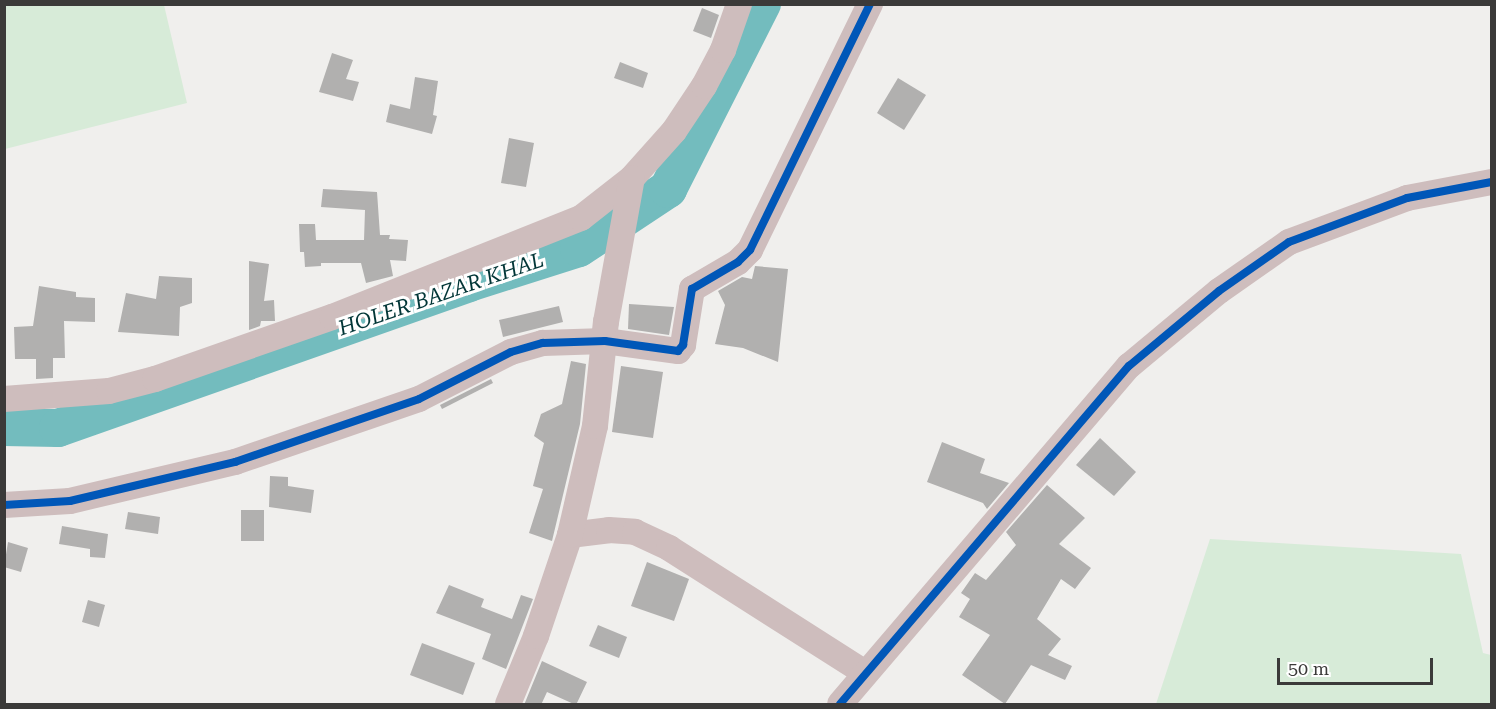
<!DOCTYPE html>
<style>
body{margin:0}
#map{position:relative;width:1496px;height:709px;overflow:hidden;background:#f0efed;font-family:"Roboto Serif",serif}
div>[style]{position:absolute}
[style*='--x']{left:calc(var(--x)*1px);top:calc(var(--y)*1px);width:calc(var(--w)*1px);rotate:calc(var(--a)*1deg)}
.green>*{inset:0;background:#d7ebd8}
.river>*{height:38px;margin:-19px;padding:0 19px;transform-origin:19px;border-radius:19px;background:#73bcbe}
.building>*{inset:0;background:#b1b0af}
.minor>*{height:26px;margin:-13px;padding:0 13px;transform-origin:13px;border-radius:13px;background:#cebdbd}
.cycleway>*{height:8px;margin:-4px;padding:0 4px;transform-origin:4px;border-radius:4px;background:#0057b8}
span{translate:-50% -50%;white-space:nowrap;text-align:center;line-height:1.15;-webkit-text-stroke:6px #fff;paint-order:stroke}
.water-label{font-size:21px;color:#023637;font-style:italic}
.frame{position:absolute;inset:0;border:6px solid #3b3a39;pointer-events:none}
.scale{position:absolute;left:1277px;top:658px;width:156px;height:27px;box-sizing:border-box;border:3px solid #3b3a39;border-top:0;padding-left:8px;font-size:18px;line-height:21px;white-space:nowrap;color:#3b3a39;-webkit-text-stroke:4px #fff;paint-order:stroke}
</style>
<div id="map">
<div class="green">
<i style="clip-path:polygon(5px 4px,164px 5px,187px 103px,5px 149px)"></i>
<i style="clip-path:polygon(1210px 539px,1461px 554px,1483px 653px,1491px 655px,1491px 704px,1156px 704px)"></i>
</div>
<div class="river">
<i style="--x:4;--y:427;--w:54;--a:1.1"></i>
<i style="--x:58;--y:428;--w:436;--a:-19.4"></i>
<i style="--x:469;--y:283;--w:115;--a:-17.7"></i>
<i style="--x:579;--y:248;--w:107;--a:-33.5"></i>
<i style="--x:668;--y:189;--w:208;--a:-63.1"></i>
</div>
<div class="building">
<i style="clip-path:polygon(702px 8px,719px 15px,711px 38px,693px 31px)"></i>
<i style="clip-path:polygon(332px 53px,353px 60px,346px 79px,359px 82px,353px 101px,319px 92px)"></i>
<i style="clip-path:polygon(620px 62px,648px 73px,643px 88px,614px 78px)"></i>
<i style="clip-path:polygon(415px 77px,438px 81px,433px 115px,437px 116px,432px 134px,386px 122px,390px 104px,410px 109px)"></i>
<i style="clip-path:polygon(898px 78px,926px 95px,904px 130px,877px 113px)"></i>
<i style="clip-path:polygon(509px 138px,534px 143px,526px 187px,501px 183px)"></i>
<i style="clip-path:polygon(323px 189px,377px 192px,380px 235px,390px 235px,389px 239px,408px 240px,406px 261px,390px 260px,393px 276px,366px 283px,361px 263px,321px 263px,321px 266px,305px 267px,304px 252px,300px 252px,299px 224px,315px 224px,316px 240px,364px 240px,365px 210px,321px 207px)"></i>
<i style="clip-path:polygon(249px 261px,269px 264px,264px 301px,274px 300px,275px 321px,261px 321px,260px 326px,249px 330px)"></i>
<i style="clip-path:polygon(755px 266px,788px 269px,778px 362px,743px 348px,715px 344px,725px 305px,718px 291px,742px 277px,752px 279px)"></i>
<i style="clip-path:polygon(159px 276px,192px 278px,192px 303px,180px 307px,179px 336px,118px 332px,126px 293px,156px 299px)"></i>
<i style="clip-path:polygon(39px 286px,76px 292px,76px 297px,95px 298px,95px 322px,64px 321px,65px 358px,53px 358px,53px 378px,36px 379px,36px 359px,15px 359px,14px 327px,33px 326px)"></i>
<i style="clip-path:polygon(629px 304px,674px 307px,669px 335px,628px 329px)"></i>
<i style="clip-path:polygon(559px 306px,563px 322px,503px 337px,499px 320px)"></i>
<i style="clip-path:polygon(571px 361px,586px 364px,580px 424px,552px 541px,529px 533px,543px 489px,533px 486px,544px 443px,534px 436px,541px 414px,562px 404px)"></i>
<i style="clip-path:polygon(621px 366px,663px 372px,653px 438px,612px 432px)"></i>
<i style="clip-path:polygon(491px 379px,493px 383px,442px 409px,440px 405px)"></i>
<i style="clip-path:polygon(1100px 438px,1136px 472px,1114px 496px,1076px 465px)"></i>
<i style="clip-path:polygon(942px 442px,985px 459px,980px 473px,1009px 483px,987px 509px,983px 503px,927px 482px)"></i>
<i style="clip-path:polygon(270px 476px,288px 477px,288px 486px,314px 490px,311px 513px,269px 507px)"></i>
<i style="clip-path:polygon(1047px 485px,1085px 518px,1059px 544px,1091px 568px,1075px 589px,1061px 579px,1037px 619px,1061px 639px,1048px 655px,1072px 666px,1065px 680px,1031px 665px,1005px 704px,962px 675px,990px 635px,959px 617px,970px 599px,961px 593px,975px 573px,986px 580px,1016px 545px,1006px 532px)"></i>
<i style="clip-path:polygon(241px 510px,264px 510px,264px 541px,241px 541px)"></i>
<i style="clip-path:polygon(128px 512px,160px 517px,158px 534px,125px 529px)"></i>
<i style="clip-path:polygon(62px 526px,108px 534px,105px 558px,90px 557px,90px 549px,59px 544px)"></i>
<i style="clip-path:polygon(8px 542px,28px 548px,21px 572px,4px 567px)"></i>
<i style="clip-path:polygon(647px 562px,689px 579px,674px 621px,631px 606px)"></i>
<i style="clip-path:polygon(449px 585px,484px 599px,481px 607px,512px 619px,521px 595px,533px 599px,506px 669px,482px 659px,491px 634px,436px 613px)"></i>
<i style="clip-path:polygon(88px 600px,105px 605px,99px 627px,82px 622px)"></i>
<i style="clip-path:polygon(598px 625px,627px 637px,619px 658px,589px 646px)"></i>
<i style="clip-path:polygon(422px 643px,475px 663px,463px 695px,410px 675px)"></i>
<i style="clip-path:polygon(542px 661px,587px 682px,576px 705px,547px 692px,541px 705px,524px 705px)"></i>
</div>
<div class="minor">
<i style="--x:4;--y:399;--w:105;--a:-4.4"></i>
<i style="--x:109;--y:391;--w:48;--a:-14.6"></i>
<i style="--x:155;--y:379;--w:188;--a:-19.3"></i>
<i style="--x:332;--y:317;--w:268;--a:-21.7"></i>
<i style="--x:581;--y:218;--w:65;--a:-38.1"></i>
<i style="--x:632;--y:178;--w:63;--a:-48.2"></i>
<i style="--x:674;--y:131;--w:54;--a:-56.3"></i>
<i style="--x:704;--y:86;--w:41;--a:-62.2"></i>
<i style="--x:723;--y:50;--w:49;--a:-70.8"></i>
<i style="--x:4;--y:505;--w:66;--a:-3.5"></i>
<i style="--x:70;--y:501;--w:170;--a:-13.3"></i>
<i style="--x:235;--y:462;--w:194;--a:-18.9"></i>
<i style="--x:419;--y:399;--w:103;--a:-27.1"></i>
<i style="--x:511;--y:352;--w:33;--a:-16"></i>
<i style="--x:543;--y:343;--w:62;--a:-1.8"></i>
<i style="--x:605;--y:341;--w:74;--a:7.8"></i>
<i style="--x:678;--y:351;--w:8;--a:-50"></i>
<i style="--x:683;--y:345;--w:57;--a:-80.9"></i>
<i style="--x:692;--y:289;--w:53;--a:-30.4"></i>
<i style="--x:738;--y:262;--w:17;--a:-45"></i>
<i style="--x:750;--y:250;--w:274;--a:-64"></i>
<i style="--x:570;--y:535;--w:39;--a:-7"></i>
<i style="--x:609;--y:530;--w:26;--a:4"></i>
<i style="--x:635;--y:532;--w:38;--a:25"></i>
<i style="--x:669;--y:548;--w:232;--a:32.5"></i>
<i style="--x:508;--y:704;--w:74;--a:-67.6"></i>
<i style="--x:536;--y:636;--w:107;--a:-71.4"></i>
<i style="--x:570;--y:535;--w:112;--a:-77.1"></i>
<i style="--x:595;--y:426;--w:105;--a:-84"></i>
<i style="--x:606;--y:322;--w:146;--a:-79.8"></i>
<i style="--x:840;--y:704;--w:445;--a:-49.5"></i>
<i style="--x:1129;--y:366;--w:117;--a:-39.8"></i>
<i style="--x:1219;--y:291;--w:85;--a:-35"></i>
<i style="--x:1289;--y:242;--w:126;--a:-20.4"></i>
<i style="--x:1407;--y:198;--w:86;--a:-10.7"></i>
</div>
<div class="cycleway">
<i style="--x:4;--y:505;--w:66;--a:-3.5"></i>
<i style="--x:70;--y:501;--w:170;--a:-13.3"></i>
<i style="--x:235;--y:462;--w:194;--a:-18.9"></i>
<i style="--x:419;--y:399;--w:103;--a:-27.1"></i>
<i style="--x:511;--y:352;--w:33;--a:-16"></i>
<i style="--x:543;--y:343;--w:62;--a:-1.8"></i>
<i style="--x:605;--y:341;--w:74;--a:7.8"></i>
<i style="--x:678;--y:351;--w:8;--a:-50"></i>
<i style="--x:683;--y:345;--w:57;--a:-80.9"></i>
<i style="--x:692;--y:289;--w:53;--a:-30.4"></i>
<i style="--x:738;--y:262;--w:17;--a:-45"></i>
<i style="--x:750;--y:250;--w:274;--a:-64"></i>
<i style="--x:840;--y:704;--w:445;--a:-49.5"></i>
<i style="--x:1129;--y:366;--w:117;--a:-39.8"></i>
<i style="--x:1219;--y:291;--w:85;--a:-35"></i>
<i style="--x:1289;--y:242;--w:126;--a:-20.4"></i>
<i style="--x:1407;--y:198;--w:86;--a:-10.7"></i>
</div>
<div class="water-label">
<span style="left:441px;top:294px;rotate:-19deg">HOLER BAZAR KHAL</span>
</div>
<div class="frame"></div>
<div class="scale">50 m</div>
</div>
